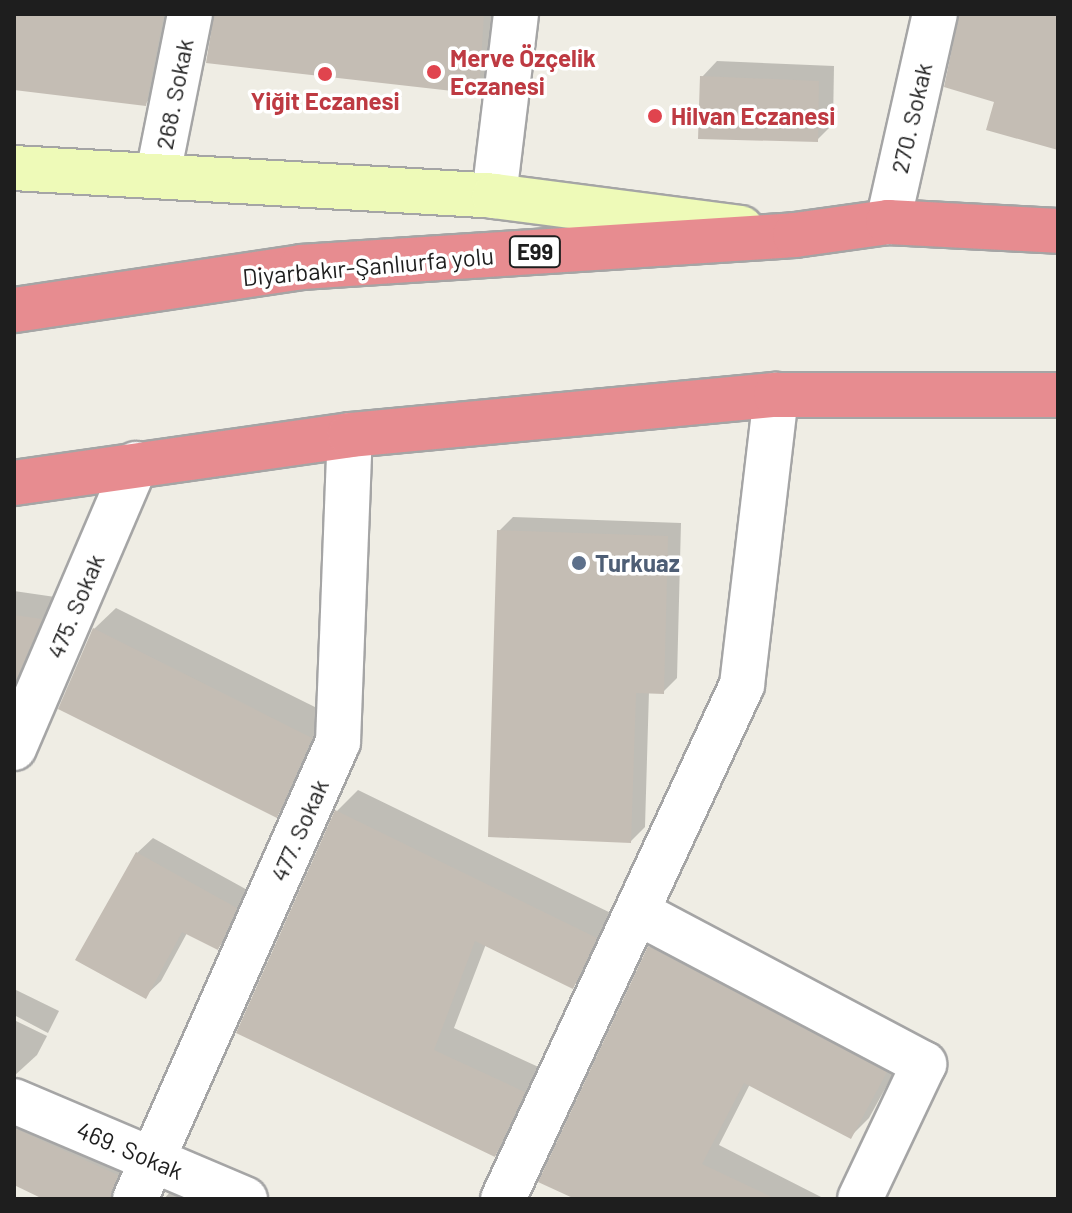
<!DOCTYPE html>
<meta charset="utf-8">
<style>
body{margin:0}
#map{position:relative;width:1072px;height:1213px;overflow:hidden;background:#efede4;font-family:Barlow,sans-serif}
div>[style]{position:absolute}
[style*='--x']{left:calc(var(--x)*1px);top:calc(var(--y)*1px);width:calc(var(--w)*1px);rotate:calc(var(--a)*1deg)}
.shadow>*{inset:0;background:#0003}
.building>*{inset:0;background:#c4bdb4}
.roads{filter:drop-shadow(2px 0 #a5a5a5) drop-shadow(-2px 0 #a5a5a5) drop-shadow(0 2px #a5a5a5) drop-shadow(0 -2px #a5a5a5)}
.street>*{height:44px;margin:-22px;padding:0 22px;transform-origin:22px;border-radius:22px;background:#fff}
.secondary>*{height:44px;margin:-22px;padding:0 22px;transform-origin:22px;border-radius:22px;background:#eefab8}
.highway>*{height:44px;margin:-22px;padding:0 22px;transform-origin:22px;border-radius:22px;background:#e78c90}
.dots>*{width:22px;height:22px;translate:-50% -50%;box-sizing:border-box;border:4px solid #fff;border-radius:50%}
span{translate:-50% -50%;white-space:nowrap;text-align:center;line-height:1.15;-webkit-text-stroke:7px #fff;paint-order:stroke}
.shield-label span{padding:2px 6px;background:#fff;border:2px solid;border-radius:6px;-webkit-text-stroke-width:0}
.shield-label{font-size:22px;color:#1e1e1e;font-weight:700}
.health-label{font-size:24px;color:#be3a42;font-weight:700}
.left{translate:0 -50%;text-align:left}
.street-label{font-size:24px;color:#1e1e1e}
.service-label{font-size:24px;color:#4e5e75;font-weight:700}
.frame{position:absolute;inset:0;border:16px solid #1e1e1e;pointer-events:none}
</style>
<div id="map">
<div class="shadow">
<i style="clip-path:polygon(14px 14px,177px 14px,162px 87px,145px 104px,14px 88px)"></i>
<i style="clip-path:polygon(215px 14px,499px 14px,495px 75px,478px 92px)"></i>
<i style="clip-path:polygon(717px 61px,834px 66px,833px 124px,817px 140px,702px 77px)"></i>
<i style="clip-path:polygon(513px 517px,681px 523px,677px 678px,663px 692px,649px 691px,645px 827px,631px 841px,499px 531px)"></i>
<i style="clip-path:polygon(14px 591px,62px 598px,14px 708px)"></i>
<i style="clip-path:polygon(116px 608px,333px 716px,298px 794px,276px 816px,94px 629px)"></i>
<i style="clip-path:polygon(358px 790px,617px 916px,595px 965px,573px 986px,486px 944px,454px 1028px,545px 1070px,516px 1133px,495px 1154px,239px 1032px,337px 811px)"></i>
<i style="clip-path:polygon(153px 838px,251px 892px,233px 932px,218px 948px,187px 933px,161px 981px,145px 996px,137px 853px)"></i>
<i style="clip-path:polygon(668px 929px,904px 1054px,869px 1118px,851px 1136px,750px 1084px,719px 1145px,825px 1199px,580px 1199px,650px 947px)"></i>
<i style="clip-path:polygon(14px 989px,59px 1011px,48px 1033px,14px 1015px)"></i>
<i style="clip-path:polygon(14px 1020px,47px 1036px,37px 1055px,14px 1076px)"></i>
<i style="clip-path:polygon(14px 1097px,136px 1156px,141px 1199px,48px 1199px,14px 1183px)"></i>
<i style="clip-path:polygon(186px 1174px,245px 1199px,164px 1199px)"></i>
</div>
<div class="building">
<i style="clip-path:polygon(14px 14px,164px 14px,146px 106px,14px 90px)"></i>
<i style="clip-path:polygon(214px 14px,484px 14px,479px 94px,206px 63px)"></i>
<i style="clip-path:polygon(959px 14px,1058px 14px,1058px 150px,986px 130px,994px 102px,944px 87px)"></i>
<i style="clip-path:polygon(700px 76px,819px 81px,818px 142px,698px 139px)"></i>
<i style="clip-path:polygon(497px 530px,668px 536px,664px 694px,636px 693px,631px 843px,488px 837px)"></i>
<i style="clip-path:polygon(14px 615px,42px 619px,14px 685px)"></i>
<i style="clip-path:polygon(93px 628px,312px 738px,277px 818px,58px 709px)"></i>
<i style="clip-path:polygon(335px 810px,597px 938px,573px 989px,475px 941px,434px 1050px,525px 1092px,495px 1157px,236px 1033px)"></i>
<i style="clip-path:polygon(136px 852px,237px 908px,218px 950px,182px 932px,146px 999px,75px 960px)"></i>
<i style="clip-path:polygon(648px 946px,887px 1072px,851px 1139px,744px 1083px,702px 1164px,776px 1199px,575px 1199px,538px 1182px)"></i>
<i style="clip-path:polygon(14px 1128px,118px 1175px,110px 1199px,43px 1199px,14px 1185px)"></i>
</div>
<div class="roads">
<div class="street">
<i style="--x:158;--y:174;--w:163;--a:-78.7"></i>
<i style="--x:494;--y:196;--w:183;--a:-83.1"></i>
<i style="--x:888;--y:222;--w:213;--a:-77.3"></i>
<i style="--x:14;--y:748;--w:309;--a:-66.8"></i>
<i style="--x:637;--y:912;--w:325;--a:27.9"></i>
<i style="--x:924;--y:1064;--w:149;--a:115.4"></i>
<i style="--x:14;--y:1101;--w:251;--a:23"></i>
<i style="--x:135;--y:1199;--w:500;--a:-66.05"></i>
<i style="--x:338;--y:742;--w:307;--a:-87.8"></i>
<i style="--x:503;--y:1199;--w:567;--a:-65.06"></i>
<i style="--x:742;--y:685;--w:292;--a:-83.3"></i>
</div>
<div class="secondary">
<i style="--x:14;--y:168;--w:481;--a:3.3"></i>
<i style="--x:494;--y:196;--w:249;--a:7.4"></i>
</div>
<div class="highway">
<i style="--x:14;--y:310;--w:290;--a:-8.5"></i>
<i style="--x:301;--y:267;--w:495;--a:-3.7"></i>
<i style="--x:795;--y:235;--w:94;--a:-8"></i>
<i style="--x:888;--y:222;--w:170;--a:3"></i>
<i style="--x:14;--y:483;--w:339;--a:-8.1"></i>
<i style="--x:350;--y:435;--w:428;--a:-5.4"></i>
<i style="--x:776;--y:395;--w:282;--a:0"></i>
</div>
</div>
<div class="dots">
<i style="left:434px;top:72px;background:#e0444e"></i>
<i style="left:325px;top:74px;background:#e0444e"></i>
<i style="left:655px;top:116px;background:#e0444e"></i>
<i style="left:579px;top:563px;background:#5c6f8a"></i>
</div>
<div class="shield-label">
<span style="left:535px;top:252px">E99</span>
</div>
<div class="health-label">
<span class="left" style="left:450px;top:72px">Merve Özçelik<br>Eczanesi</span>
<span style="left:325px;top:101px">Yiğit Eczanesi</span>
<span class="left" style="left:671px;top:116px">Hilvan Eczanesi</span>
</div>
<div class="street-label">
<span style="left:174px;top:94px;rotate:-79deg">268. Sokak</span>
<span style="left:911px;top:118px;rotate:-77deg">270. Sokak</span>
<span style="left:368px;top:266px;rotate:-5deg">Diyarbakır-Şanlıurfa yolu</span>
<span style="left:75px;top:606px;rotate:-67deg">475. Sokak</span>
<span style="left:299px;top:830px;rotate:-66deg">477. Sokak</span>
<span style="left:130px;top:1150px;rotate:23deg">469. Sokak</span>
</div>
<div class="service-label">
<span class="left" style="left:595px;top:563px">Turkuaz</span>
</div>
<div class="frame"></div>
</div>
